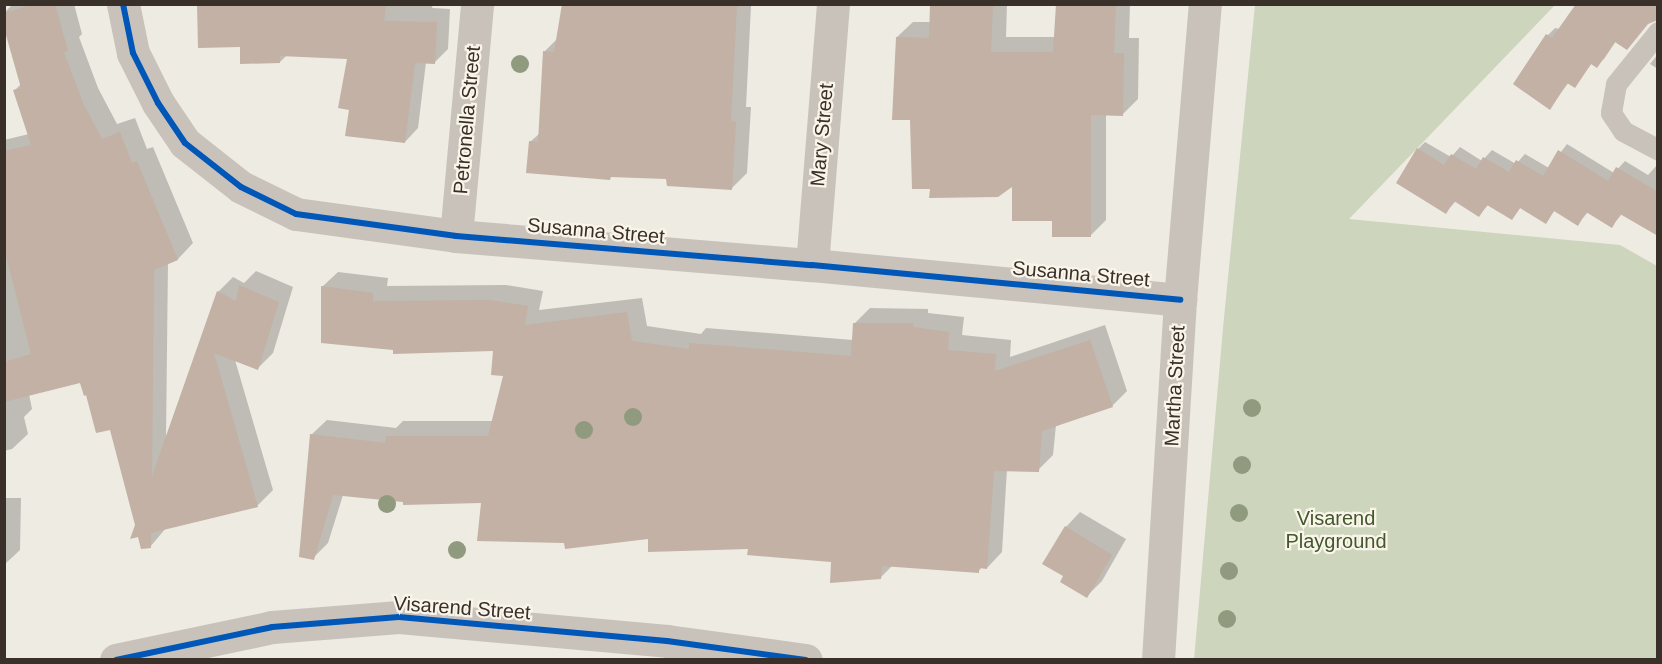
<!DOCTYPE html>
<style>
body{margin:0}
#map{position:relative;width:1662px;height:664px;overflow:hidden;background:#eeebe3;font-family:Helvetica,sans-serif}
div>[style]{position:absolute}
[style*='--x']{left:calc(var(--x)*1px);top:calc(var(--y)*1px);width:calc(var(--w)*1px);rotate:calc(var(--a)*1deg)}
.green>*{inset:0;background:#cdd5bc}
.shadow>*{inset:0;background:#0003}
.building>*{inset:0;background:#c2b1a4}
.service>*{height:21px;margin:-10.5px;padding:0 10.5px;transform-origin:10.5px;border-radius:10.5px;background:#c8c2bb}
.minor>*{height:33px;margin:-16.5px;padding:0 16.5px;transform-origin:16.5px;border-radius:16.5px;background:#c8c2bb}
.tertiary>*{height:33px;margin:-16.5px;padding:0 16.5px;transform-origin:16.5px;border-radius:16.5px;background:#c8c2bb}
.cycleway>*{height:6px;margin:-3px;padding:0 3px;transform-origin:3px;border-radius:3px;background:#0057b8}
.trees>*{width:18px;height:18px;margin:-9px;border-radius:50%;background:#909a7e}
span{translate:-50% -50%;white-space:nowrap;text-align:center;line-height:1.15;-webkit-text-stroke:4.5px #faf5ea;paint-order:stroke}
.street-label{font-size:20px;color:#393029}
.park-label{font-size:20px;color:#43582c}
.frame{position:absolute;inset:0;border:6px solid #393029;pointer-events:none}
</style>
<div id="map">
<div class="green">
<i style="clip-path:polygon(1255px 5px,1555px 5px,1349px 219px,1620px 245px,1657px 266px,1657px 659px,1194px 660px,1223px 328px)"></i>
</div>
<div class="shadow">
<i style="clip-path:polygon(13px 4px,74px 4px,82px 34px,79px 37px,98px 88px,117px 124px,135px 118px,147px 149px,153px 147px,193px 243px,178px 259px,168px 262px,166px 437px,218px 292px,233px 277px,244px 283px,256px 271px,293px 287px,273px 353px,258px 368px,235px 360px,273px 490px,258px 505px,166px 528px,150px 547px,136px 525px,111px 428px,81px 382px,29px 394px,32px 409px,24px 417px,28px 434px,12px 449px,4px 451px,4px 140px,29px 134px,15px 90px,21px 84px,4px 22px,4px 13px)"></i>
<i style="clip-path:polygon(199px 4px,433px 4px,432px 8px,450px 9px,448px 49px,434px 63px,426px 62px,418px 128px,405px 142px,351px 109px,348px 58px,287px 55px,280px 62px,241px 46px)"></i>
<i style="clip-path:polygon(563px 4px,759px 4px,751px 6px,746px 107px,751px 107px,747px 173px,731px 189px,668px 178px,612px 176px,610px 178px,530px 142px,540px 133px,545px 51px,559px 37px)"></i>
<i style="clip-path:polygon(931px 4px,1007px 4px,1006px 37px,1056px 37px,1057px 4px,1130px 4px,1129px 38px,1139px 38px,1138px 99px,1122px 115px,1106px 114px,1106px 220px,1091px 235px,1053px 220px,1013px 184px,931px 187px,912px 119px,897px 37px,913px 22px,931px 22px)"></i>
<i style="clip-path:polygon(1555px 28px,1616px 41px,1604px 59px,1596px 66px,1592px 63px,1574px 86px,1569px 82px,1550px 108px,1548px 35px)"></i>
<i style="clip-path:polygon(1658px 54px,1658px 69px,1650px 64px)"></i>
<i style="clip-path:polygon(1425px 142px,1451px 157px,1460px 147px,1482px 161px,1492px 150px,1516px 164px,1525px 154px,1549px 168px,1567px 144px,1614px 173px,1625px 161px,1648px 175px,1658px 164px,1658px 234px,1622px 214px,1612px 226px,1588px 212px,1578px 224px,1555px 210px,1545px 222px,1521px 207px,1512px 218px,1489px 204px,1479px 215px,1456px 201px,1446px 212px,1418px 149px)"></i>
<i style="clip-path:polygon(338px 272px,388px 278px,387px 286px,506px 285px,543px 291px,539px 310px,642px 298px,647px 326px,701px 334px,706px 328px,853px 340px,854px 324px,870px 308px,928px 309px,928px 313px,964px 317px,962px 335px,1011px 340px,1010px 357px,1105px 325px,1127px 391px,1112px 406px,1056px 425px,1053px 455px,1038px 470px,1007px 469px,1002px 552px,987px 568px,982px 567px,978px 572px,893px 565px,880px 578px,833px 561px,750px 547px,650px 538px,565px 542px,482px 501px,405px 500px,343px 495px,328px 543px,313px 558px,311px 435px,327px 420px,396px 428px,403px 421px,493px 421px,505px 375px,495px 350px,395px 348px,322px 287px)"></i>
<i style="clip-path:polygon(4px 498px,21px 498px,20px 550px,4px 565px)"></i>
<i style="clip-path:polygon(1080px 512px,1126px 539px,1102px 581px,1087px 596px,1065px 576px,1066px 527px)"></i>
</div>
<div class="building">
<i style="clip-path:polygon(35px 4px,55px 4px,68px 51px,64px 52px,83px 103px,102px 139px,120px 132px,132px 163px,137px 161px,178px 260px,154px 270px,152px 476px,217px 291px,236px 301px,239px 285px,279px 302px,258px 370px,214px 353px,258px 507px,151px 533px,151px 548px,141px 549px,138px 537px,130px 539px,135px 525px,110px 430px,96px 433px,86px 395px,84px 396px,80px 383px,4px 402px,4px 362px,31px 354px,4px 248px,4px 151px,31px 145px,13px 90px,21px 88px,4px 28px,4px 13px)"></i>
<i style="clip-path:polygon(197px 4px,386px 4px,384px 21px,437px 22px,435px 64px,415px 63px,405px 143px,345px 136px,349px 110px,338px 108px,347px 59px,280px 56px,280px 63px,240px 64px,240px 47px,198px 48px)"></i>
<i style="clip-path:polygon(562px 4px,737px 4px,731px 121px,736px 122px,732px 190px,667px 186px,666px 179px,611px 177px,610px 180px,526px 173px,529px 141px,538px 142px,543px 51px,554px 52px)"></i>
<i style="clip-path:polygon(930px 4px,993px 4px,991px 52px,1053px 52px,1056px 4px,1116px 4px,1114px 53px,1124px 53px,1123px 116px,1091px 115px,1091px 237px,1052px 237px,1052px 221px,1012px 221px,1012px 187px,998px 197px,929px 198px,930px 189px,912px 189px,910px 120px,892px 120px,896px 37px,929px 38px)"></i>
<i style="clip-path:polygon(1576px 4px,1658px 4px,1658px 20px,1648px 24px,1627px 50px,1615px 42px,1597px 68px,1591px 64px,1575px 88px,1567px 83px,1550px 110px,1513px 84px,1546px 34px,1552px 38px)"></i>
<i style="clip-path:polygon(1417px 148px,1444px 165px,1451px 154px,1476px 169px,1483px 157px,1509px 172px,1516px 160px,1543px 176px,1558px 150px,1608px 181px,1616px 167px,1658px 192px,1658px 236px,1620px 214px,1612px 228px,1586px 212px,1578px 226px,1554px 211px,1546px 224px,1520px 208px,1512px 220px,1487px 205px,1479px 217px,1454px 201px,1446px 214px,1396px 183px)"></i>
<i style="clip-path:polygon(321px 286px,373px 293px,373px 301px,490px 300px,528px 306px,525px 325px,627px 312px,632px 341px,689px 349px,689px 343px,851px 356px,853px 323px,913px 323px,913px 327px,949px 332px,948px 350px,996px 354px,995px 371px,1090px 340px,1113px 407px,1042px 431px,1039px 472px,994px 471px,987px 569px,979px 568px,979px 573px,882px 566px,881px 579px,830px 583px,831px 562px,747px 555px,748px 549px,648px 552px,648px 539px,565px 549px,564px 543px,477px 541px,481px 503px,403px 505px,403px 502px,333px 495px,314px 560px,299px 557px,310px 434px,385px 443px,386px 436px,488px 436px,503px 376px,491px 375px,493px 351px,393px 354px,393px 350px,321px 343px)"></i>
<i style="clip-path:polygon(1065px 526px,1112px 555px,1087px 598px,1060px 582px,1063px 576px,1042px 564px)"></i>
</div>
<div class="service">
<i style="--x:1658;--y:32;--w:67;--a:128.9"></i>
<i style="--x:1616;--y:84;--w:29;--a:100"></i>
<i style="--x:1611;--y:113;--w:22;--a:56"></i>
<i style="--x:1623;--y:131;--w:40;--a:28"></i>
</div>
<div class="minor">
<i style="--x:123;--y:4;--w:50;--a:78.5"></i>
<i style="--x:133;--y:53;--w:56;--a:63.4"></i>
<i style="--x:158;--y:103;--w:48;--a:56"></i>
<i style="--x:185;--y:143;--w:71;--a:38.2"></i>
<i style="--x:241;--y:187;--w:61;--a:26.1"></i>
<i style="--x:296;--y:214;--w:162;--a:7.8"></i>
<i style="--x:456;--y:236;--w:357;--a:4.7"></i>
<i style="--x:812;--y:265;--w:370;--a:5.4"></i>
<i style="--x:456;--y:236;--w:233;--a:-84.8"></i>
<i style="--x:812;--y:265;--w:262;--a:-85.4"></i>
<i style="--x:1158;--y:660;--w:361;--a:-86.5"></i>
<i style="--x:1180;--y:300;--w:297;--a:-85.2"></i>
</div>
<div class="tertiary">
<i style="--x:116;--y:660;--w:159;--a:-11.9"></i>
<i style="--x:272;--y:627;--w:127;--a:-4.5"></i>
<i style="--x:399;--y:617;--w:269;--a:5.1"></i>
<i style="--x:667;--y:641;--w:140;--a:7.8"></i>
</div>
<div class="cycleway">
<i style="--x:123;--y:4;--w:50;--a:78.5"></i>
<i style="--x:133;--y:53;--w:56;--a:63.4"></i>
<i style="--x:158;--y:103;--w:48;--a:56"></i>
<i style="--x:185;--y:143;--w:71;--a:38.2"></i>
<i style="--x:241;--y:187;--w:61;--a:26.1"></i>
<i style="--x:296;--y:214;--w:162;--a:7.8"></i>
<i style="--x:456;--y:236;--w:357;--a:4.7"></i>
<i style="--x:812;--y:265;--w:370;--a:5.4"></i>
<i style="--x:116;--y:660;--w:159;--a:-11.9"></i>
<i style="--x:272;--y:627;--w:127;--a:-4.5"></i>
<i style="--x:399;--y:617;--w:269;--a:5.1"></i>
<i style="--x:667;--y:641;--w:140;--a:7.8"></i>
</div>
<div class="trees">
<i style="left:520px;top:64px"></i>
<i style="left:1252px;top:408px"></i>
<i style="left:633px;top:417px"></i>
<i style="left:584px;top:430px"></i>
<i style="left:1242px;top:465px"></i>
<i style="left:387px;top:504px"></i>
<i style="left:1239px;top:513px"></i>
<i style="left:457px;top:550px"></i>
<i style="left:1229px;top:571px"></i>
<i style="left:1227px;top:619px"></i>
</div>
<div class="street-label">
<span style="left:467px;top:120px;rotate:-85deg">Petronella Street</span>
<span style="left:822px;top:135px;rotate:-85deg">Mary Street</span>
<span style="left:596px;top:231px;rotate:5deg">Susanna Street</span>
<span style="left:1081px;top:274px;rotate:5deg">Susanna Street</span>
<span style="left:1175px;top:386px;rotate:-87deg">Martha Street</span>
<span style="left:462px;top:608px;rotate:4deg">Visarend Street</span>
</div>
<div class="park-label">
<span style="left:1336px;top:530px">Visarend<br>Playground</span>
</div>
<div class="frame"></div>
</div>
